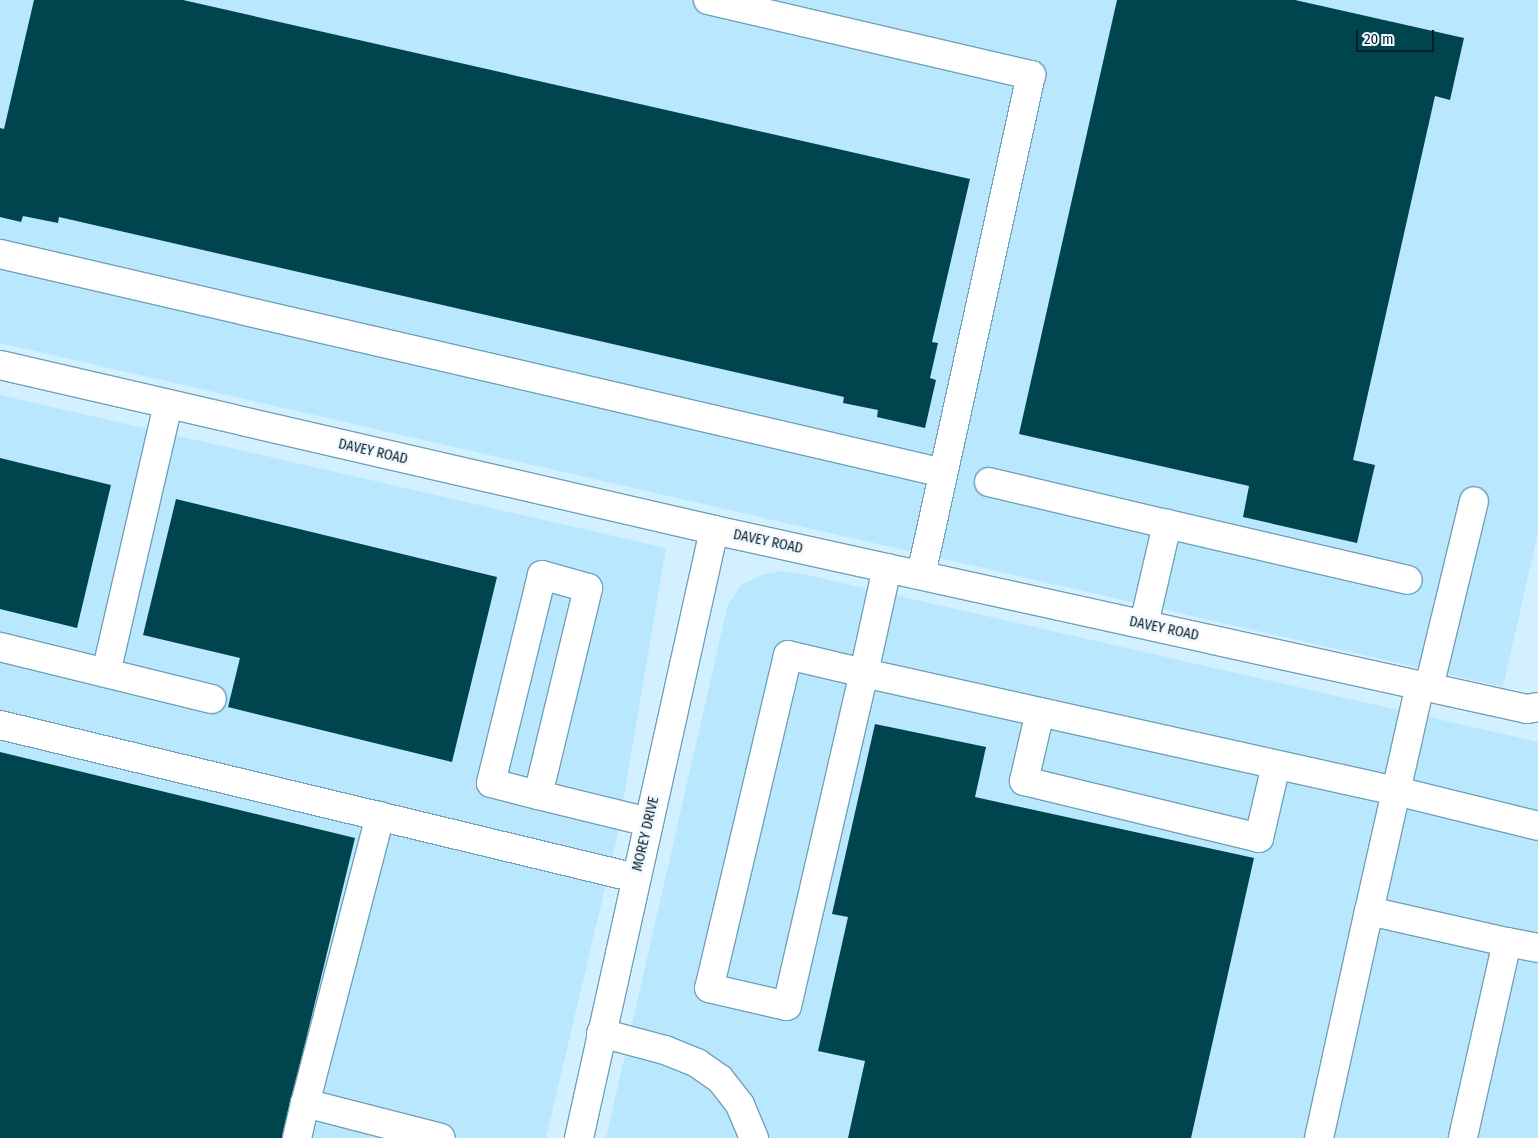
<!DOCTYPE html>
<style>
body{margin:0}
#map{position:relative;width:1538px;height:1138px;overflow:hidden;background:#d2f0ff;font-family:"Fira Sans Condensed",sans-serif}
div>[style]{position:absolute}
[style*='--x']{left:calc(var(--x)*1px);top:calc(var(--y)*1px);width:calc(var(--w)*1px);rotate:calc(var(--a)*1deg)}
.built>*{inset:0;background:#b8e7fe}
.building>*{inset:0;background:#00454e}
.roads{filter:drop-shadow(1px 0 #71a2b9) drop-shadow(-1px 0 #71a2b9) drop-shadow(0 1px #71a2b9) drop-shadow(0 -1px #71a2b9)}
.minor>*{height:28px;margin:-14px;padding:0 14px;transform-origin:14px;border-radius:14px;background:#fff}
span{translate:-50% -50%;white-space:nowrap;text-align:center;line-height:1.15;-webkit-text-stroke:5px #f0f9ff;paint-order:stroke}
.street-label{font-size:14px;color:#081c25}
.scale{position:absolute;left:1356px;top:30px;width:78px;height:22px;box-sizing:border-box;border:2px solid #081c25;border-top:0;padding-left:6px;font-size:15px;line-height:18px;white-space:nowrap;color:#081c25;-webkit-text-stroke:4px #f0f9ff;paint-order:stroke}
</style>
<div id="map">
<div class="built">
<i style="clip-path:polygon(0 0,1538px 0,1538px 532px,1503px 687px,0 343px)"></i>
<i style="clip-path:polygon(0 395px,666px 548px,617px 837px,546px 1138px,0 1138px)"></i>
<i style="clip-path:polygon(781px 571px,807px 575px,1538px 742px,1538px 1138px,606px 1138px,728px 604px,741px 585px,761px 575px)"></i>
</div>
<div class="building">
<i style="clip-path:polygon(34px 0,183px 0,970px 179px,932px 342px,938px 343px,930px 378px,936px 380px,925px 428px,877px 417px,878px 410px,843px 403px,844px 397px,59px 217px,58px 223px,23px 216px,21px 222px,0 217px,0 128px,4px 129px)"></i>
<i style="clip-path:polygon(1117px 0,1295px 0,1464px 38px,1450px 100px,1435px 96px,1353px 460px,1375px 465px,1357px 543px,1243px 517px,1249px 486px,1019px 434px)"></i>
<i style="clip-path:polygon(0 458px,111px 485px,77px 628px,0 609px)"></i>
<i style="clip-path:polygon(176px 499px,497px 577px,452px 762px,228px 707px,240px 658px,143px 635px)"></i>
<i style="clip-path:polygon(875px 724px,986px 747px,975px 797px,1254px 858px,1191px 1138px,848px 1138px,865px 1061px,818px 1051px,848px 917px,832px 914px)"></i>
<i style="clip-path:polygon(0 752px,355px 838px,282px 1138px,0 1138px)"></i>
</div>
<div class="roads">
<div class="minor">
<i style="--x:708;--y:0;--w:332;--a:13.1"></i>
<i style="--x:1031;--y:75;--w:512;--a:102.41"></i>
<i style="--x:0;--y:254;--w:968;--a:13.07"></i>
<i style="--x:0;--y:365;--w:733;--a:13.01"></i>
<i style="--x:714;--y:530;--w:832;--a:12.42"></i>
<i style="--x:1527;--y:709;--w:11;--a:-10"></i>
<i style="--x:989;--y:482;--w:183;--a:13.3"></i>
<i style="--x:887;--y:568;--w:107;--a:102.4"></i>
<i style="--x:864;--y:673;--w:78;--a:-166.7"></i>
<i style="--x:788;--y:655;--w:342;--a:103.3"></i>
<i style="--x:709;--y:988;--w:80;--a:13"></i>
<i style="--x:787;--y:1006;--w:342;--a:-77"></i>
<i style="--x:864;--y:673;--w:545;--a:12.51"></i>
<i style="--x:1396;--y:791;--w:146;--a:13.8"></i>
<i style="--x:1144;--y:624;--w:103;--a:-77"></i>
<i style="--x:1167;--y:524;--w:247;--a:13.1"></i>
<i style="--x:0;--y:647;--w:218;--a:13.8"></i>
<i style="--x:106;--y:673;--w:276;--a:-77"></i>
<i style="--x:1420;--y:685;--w:232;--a:102.7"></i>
<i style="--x:1369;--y:911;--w:141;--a:12.7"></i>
<i style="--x:1507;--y:942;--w:201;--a:102.7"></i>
<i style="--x:1429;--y:687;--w:191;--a:-76.4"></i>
<i style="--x:1040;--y:712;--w:71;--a:103.1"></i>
<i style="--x:1024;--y:781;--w:242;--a:13.6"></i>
<i style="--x:1259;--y:838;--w:75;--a:-76.9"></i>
<i style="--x:0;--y:725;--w:654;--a:13.53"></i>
<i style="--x:538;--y:795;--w:213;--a:-76.4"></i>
<i style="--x:588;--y:588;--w:48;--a:-164.2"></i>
<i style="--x:542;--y:575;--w:214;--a:103.8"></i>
<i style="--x:491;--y:783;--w:49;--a:14.3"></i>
<i style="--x:538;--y:795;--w:114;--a:13.7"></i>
<i style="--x:380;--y:816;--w:297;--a:104.6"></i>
<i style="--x:305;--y:1103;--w:140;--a:14.4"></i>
<i style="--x:1507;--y:942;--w:32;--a:11"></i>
<i style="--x:601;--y:1033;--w:66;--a:14.9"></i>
<i style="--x:665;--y:1050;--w:35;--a:22"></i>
<i style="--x:697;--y:1063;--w:28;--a:35"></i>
<i style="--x:720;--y:1079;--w:33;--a:52"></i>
<i style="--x:740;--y:1105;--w:36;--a:67"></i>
<i style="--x:297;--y:1138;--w:36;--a:-77"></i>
<i style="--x:579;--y:1138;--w:623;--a:-77.48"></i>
<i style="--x:1319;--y:1138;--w:232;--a:-77.6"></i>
</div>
</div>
<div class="street-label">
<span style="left:373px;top:452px;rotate:13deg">DAVEY ROAD</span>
<span style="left:768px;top:542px;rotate:12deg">DAVEY ROAD</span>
<span style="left:1164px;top:629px;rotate:12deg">DAVEY ROAD</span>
<span style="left:646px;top:834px;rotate:-77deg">MOREY DRIVE</span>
</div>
<div class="scale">20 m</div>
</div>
